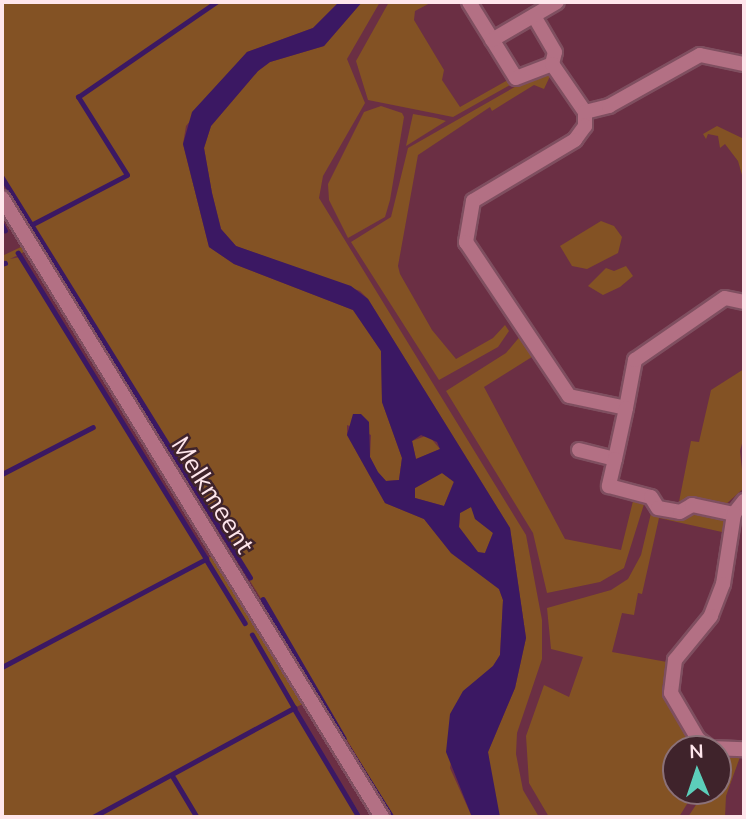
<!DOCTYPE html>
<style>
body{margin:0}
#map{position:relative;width:746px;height:819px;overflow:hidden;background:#6b2f44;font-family:Mulish,sans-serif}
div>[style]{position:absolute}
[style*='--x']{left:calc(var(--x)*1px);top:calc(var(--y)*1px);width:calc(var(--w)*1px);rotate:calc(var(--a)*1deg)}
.green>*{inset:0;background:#835224}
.water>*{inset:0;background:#3b1863}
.stream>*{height:4.5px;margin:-2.25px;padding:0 2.25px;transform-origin:2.25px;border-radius:2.25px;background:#3b1863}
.roads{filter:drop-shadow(2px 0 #7f4f60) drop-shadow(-2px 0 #7f4f60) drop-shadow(0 2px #7f4f60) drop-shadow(0 -2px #7f4f60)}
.minor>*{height:14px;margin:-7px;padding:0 7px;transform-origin:7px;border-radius:7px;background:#b37084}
span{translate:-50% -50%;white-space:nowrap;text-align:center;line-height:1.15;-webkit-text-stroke:5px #3f232b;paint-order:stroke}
.street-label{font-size:26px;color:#fee6ec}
.frame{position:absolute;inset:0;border:4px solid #fee6ec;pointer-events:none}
.north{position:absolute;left:662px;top:735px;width:70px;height:70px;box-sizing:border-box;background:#3f232b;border:2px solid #8b7178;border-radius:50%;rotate:358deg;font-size:19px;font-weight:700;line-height:28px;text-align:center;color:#fee6ec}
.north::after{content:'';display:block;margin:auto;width:24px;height:32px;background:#5cceba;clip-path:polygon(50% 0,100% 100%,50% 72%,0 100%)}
</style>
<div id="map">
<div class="green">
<i style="clip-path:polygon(2px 2px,339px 2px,313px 28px,247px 52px,186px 126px,183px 144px,209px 247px,234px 264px,353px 310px,381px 351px,382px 402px,402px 458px,399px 480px,386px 481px,378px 473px,370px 457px,371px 435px,347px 425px,347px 435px,385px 503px,424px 519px,451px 553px,499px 589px,503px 600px,500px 655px,493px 666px,463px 692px,450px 768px,472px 817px,394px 817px,2px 174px)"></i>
<i style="clip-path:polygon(362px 2px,380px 2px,347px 59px,365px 103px,323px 176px,319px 198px,526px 535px,542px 620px,542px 659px,517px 733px,516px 754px,523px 790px,539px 817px,500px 817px,490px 783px,488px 752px,515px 688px,526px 638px,510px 528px,368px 299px,360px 291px,236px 246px,221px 229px,212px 193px,204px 148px,211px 126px,258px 71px,270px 62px,324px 46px)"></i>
<i style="clip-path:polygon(389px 2px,432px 2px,415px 11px,414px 20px,444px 70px,442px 80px,460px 107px,513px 77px,512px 84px,453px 117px,368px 100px,356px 61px)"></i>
<i style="clip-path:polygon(551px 74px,544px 89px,534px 85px,492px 111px,490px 107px,418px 155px,398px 266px,400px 274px,432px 330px,456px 359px,493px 338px,505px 325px,509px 331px,498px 347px,439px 380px,351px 242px,391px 217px,408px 148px,527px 80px)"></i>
<i style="clip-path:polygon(381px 106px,402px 113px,404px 117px,390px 200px,385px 217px,348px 238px,329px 200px,328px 184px,364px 112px)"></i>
<i style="clip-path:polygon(413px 114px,436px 118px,446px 121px,406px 146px)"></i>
<i style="clip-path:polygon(717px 126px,744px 139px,744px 182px,738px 161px,725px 144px,720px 148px,718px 136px,708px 134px,706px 139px,703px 134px)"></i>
<i style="clip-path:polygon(601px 221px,614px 226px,622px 237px,618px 253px,587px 269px,572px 266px,560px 246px)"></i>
<i style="clip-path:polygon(21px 247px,28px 250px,10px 259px,20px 257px,208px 558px,215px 554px,305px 703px,294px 708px,362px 817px,2px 817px,2px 266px,6px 264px,2px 256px)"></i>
<i style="clip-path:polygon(626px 266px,633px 276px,620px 287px,603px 295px,588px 286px,606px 268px,614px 271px)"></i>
<i style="clip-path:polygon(522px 334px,535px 355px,484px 387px,565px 539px,621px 550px,634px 497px,645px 501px,624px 568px,600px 582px,547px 593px,533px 533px,446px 391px,506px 353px)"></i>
<i style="clip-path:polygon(744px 369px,744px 436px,740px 451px,744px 488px,725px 505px,693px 498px,678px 507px,691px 441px,699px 442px,711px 390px)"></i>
<i style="clip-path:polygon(428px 435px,440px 449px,416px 459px,412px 441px)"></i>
<i style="clip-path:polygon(442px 473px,454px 481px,444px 506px,415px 498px,415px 488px)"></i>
<i style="clip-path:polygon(471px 507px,493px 533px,485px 553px,478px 553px,459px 527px,460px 513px)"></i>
<i style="clip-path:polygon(652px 509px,695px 509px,726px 521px,722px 532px,659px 518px,642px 594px,638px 593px,634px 615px,622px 613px,612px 652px,667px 662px,662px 689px,693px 745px,706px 749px,676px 749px,676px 791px,695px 791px,679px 817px,549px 817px,529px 783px,526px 736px,544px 685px,569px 697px,583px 657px,551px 649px,547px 608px,611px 590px,628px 579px,641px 555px)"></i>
<i style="clip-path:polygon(718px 754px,740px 757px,726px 796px,725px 817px,688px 817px,705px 791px,718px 791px)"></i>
</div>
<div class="water">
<i style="clip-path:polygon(evenodd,339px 2px,362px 2px,324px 46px,270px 62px,258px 71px,211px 126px,204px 148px,212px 193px,221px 229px,236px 246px,351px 286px,368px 299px,510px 528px,526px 638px,515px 688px,488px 752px,500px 817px,472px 817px,446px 752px,450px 714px,463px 691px,493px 666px,500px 655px,503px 600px,499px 589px,451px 553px,424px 519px,385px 503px,347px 435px,353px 414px,361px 414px,369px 422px,370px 457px,378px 472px,386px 481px,399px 480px,402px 458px,382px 402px,381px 351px,353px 310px,234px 264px,209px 247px,183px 144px,192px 112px,247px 52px,313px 28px,339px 2px,421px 435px,437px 442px,440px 449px,416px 459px,412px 441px,421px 435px,339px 2px,442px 473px,454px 482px,444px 506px,415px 498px,415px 488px,442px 473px,339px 2px,471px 507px,475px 519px,493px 533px,485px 553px,478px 552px,459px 527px,460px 513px,471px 507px)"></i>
</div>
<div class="stream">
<i style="--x:2;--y:177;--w:471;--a:58.2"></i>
<i style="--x:2;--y:224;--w:7;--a:63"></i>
<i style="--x:31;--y:225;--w:108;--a:-27.5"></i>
<i style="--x:127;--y:175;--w:92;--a:-122.1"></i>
<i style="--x:78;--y:97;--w:168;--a:-34.5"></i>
<i style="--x:2;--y:264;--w:3;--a:-18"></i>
<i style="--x:2;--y:474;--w:102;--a:-27.3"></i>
<i style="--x:206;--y:559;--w:75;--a:58.6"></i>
<i style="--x:263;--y:599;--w:161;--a:59.8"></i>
<i style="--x:2;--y:667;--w:231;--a:-27.9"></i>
<i style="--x:206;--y:559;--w:359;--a:-121.6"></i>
<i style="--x:294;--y:708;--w:127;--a:59.2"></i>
<i style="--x:348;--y:747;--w:83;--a:57.8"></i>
<i style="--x:172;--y:775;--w:49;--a:59.2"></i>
<i style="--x:93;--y:817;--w:229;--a:-28.5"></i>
<i style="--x:294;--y:708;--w:84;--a:-119.9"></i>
</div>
<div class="roads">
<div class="minor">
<i style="--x:469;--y:2;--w:89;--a:58.3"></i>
<i style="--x:516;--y:78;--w:39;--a:-21"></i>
<i style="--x:552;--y:64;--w:12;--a:-76"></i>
<i style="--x:555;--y:52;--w:42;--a:-120.3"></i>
<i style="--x:492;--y:40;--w:75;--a:-30.3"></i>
<i style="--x:552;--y:64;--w:58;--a:55.5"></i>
<i style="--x:585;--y:112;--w:14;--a:90"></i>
<i style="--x:585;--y:126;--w:17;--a:126"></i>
<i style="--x:575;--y:140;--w:119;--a:149.1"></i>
<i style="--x:473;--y:201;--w:42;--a:99.7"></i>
<i style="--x:466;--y:242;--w:185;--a:56.2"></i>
<i style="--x:569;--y:396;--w:58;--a:11.9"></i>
<i style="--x:626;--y:408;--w:49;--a:-79.4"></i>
<i style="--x:635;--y:360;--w:109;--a:-34.6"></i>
<i style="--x:725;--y:298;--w:19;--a:12"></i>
<i style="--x:585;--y:112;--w:25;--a:-14"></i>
<i style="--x:609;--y:106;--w:104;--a:-29.3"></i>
<i style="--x:700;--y:55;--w:45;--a:11.6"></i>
<i style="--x:2;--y:198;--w:726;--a:58.45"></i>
<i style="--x:579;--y:450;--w:37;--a:14"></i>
<i style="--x:615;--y:459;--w:52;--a:-77.8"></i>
<i style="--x:615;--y:459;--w:28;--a:103"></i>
<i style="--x:609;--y:486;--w:43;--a:14.7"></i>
<i style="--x:651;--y:497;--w:13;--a:58"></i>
<i style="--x:658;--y:508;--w:22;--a:10"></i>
<i style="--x:680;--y:512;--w:14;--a:-30"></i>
<i style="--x:692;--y:505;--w:43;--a:12.1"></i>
<i style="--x:744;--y:501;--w:16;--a:128"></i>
<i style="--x:734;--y:514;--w:71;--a:98.9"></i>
<i style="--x:723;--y:584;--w:34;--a:111"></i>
<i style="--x:711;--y:616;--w:57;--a:129.3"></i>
<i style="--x:675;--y:660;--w:33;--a:97"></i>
<i style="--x:671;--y:693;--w:53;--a:59.6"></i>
<i style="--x:698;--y:739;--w:15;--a:37"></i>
<i style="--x:710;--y:748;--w:34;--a:2"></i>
</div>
</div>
<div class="street-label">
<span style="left:213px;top:495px;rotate:58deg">Melkmeent</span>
</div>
<div class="frame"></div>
<div class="north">N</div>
</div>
